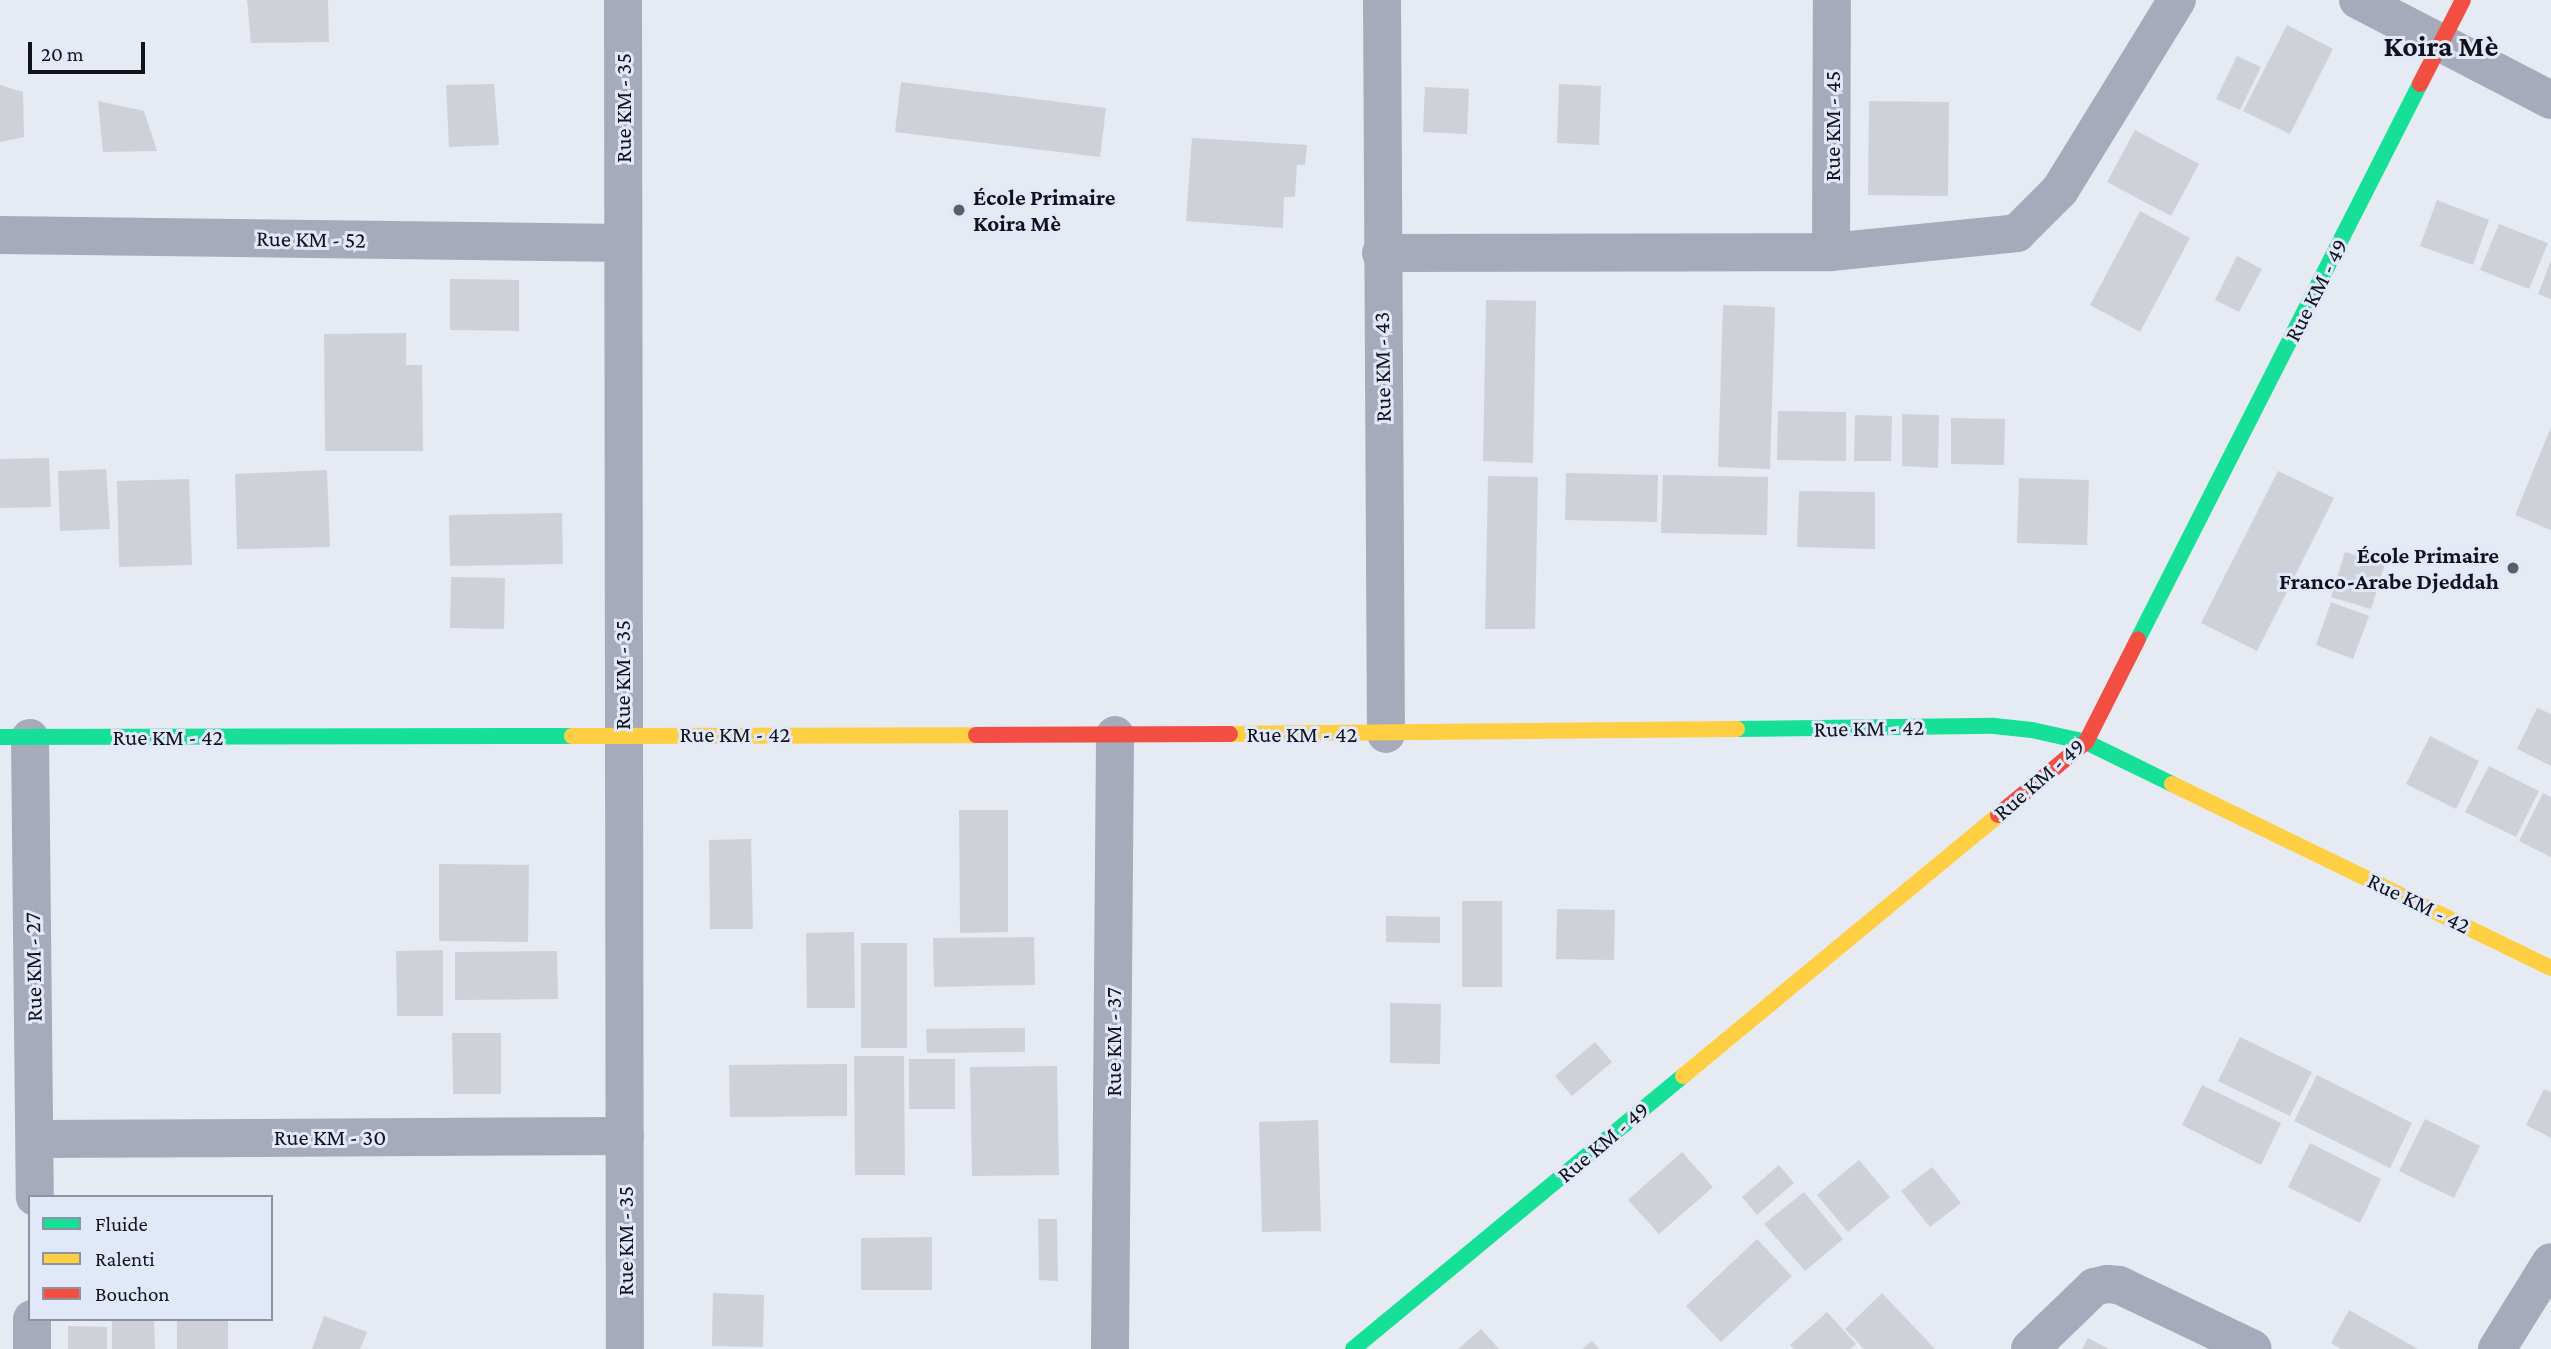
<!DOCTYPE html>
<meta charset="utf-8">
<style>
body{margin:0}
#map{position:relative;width:2551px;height:1349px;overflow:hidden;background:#e6eaf3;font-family:"Crimson Pro",serif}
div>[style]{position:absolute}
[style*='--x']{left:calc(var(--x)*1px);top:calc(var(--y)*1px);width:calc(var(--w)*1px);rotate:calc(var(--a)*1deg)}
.building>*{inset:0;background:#ced1d8}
.street>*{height:38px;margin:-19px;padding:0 19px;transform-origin:19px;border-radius:19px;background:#a5abbb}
.fast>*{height:16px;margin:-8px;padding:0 8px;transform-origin:8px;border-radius:8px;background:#16e098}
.slow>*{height:16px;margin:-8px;padding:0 8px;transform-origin:8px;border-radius:8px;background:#ffcf43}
.jam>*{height:16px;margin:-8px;padding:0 8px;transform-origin:8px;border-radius:8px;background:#f24e42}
.dots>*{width:19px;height:19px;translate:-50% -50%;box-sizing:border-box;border:4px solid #e0e8f9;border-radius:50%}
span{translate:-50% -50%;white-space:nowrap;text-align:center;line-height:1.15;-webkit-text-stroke:6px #e0e8f9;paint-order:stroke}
.street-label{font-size:23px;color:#101319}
.poi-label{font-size:23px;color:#101319;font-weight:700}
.left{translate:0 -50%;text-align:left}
.right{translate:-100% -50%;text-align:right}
.district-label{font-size:30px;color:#101319;font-weight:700}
.legend{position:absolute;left:28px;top:1195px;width:245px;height:126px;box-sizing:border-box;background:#e0e8f9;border:2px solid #8d939f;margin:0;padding:9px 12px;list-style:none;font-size:21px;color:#101319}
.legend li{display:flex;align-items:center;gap:14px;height:35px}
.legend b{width:35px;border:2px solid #8d939f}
.scale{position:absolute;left:28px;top:42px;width:117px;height:32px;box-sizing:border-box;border:4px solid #101319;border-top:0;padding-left:9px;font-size:21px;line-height:24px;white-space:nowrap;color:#101319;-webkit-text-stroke:5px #e0e8f9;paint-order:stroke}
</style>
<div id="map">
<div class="building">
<i style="clip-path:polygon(247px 0,328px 0,329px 42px,251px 43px)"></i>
<i style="clip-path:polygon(2287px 25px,2333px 49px,2290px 134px,2243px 111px)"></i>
<i style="clip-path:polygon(2237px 56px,2261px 67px,2240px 110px,2216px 99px)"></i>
<i style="clip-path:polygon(901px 82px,1106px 108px,1100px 157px,895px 132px)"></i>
<i style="clip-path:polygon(494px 84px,499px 145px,449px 147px,446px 85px)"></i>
<i style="clip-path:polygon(1559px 84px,1601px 86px,1599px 145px,1557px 143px)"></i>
<i style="clip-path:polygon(0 85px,23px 92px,24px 137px,0 142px)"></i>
<i style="clip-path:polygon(1425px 87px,1469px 89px,1467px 134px,1423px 132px)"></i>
<i style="clip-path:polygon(98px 101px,144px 111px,157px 151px,103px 152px)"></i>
<i style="clip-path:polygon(1869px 101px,1949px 102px,1948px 196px,1868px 195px)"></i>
<i style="clip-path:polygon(2135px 130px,2199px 164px,2171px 216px,2107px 182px)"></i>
<i style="clip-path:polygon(1192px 138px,1307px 145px,1305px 165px,1297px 165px,1295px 197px,1284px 197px,1283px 228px,1186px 221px)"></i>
<i style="clip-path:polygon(2437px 200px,2489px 220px,2473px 265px,2420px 246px)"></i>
<i style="clip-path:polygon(2140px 211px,2190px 238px,2140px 332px,2090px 305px)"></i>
<i style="clip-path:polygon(2499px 224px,2548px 243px,2529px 289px,2480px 270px)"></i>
<i style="clip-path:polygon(2237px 256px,2262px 269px,2239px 312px,2215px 300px)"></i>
<i style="clip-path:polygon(2551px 260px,2551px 299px,2538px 294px)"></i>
<i style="clip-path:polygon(450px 279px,519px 280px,519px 331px,450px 330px)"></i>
<i style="clip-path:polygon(1486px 300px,1536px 301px,1533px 463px,1483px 461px)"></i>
<i style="clip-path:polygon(1723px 305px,1775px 307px,1770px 469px,1718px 467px)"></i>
<i style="clip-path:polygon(406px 333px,406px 365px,422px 365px,423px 451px,325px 451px,324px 334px)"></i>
<i style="clip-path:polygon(1778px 411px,1846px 412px,1846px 461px,1777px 460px)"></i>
<i style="clip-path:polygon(1902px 414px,1939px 415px,1938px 468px,1902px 466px)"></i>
<i style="clip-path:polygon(1855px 415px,1892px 416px,1891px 461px,1854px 461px)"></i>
<i style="clip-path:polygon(1951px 418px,2005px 419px,2004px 465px,1951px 464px)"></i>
<i style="clip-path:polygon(2551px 427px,2551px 530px,2515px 515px)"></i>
<i style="clip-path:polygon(49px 458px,51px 507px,0 508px,0 459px)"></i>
<i style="clip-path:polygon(106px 469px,110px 529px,60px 531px,58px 471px)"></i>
<i style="clip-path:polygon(327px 470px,330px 547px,237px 549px,235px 474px)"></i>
<i style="clip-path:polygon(2278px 471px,2334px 498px,2257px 651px,2201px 623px)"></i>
<i style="clip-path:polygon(1566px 473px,1658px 475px,1657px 522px,1565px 520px)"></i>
<i style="clip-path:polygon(1663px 475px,1768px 477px,1767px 535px,1661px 533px)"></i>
<i style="clip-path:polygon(1488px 476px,1538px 477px,1535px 629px,1485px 629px)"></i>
<i style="clip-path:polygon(2019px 478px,2089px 480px,2087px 545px,2017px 543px)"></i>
<i style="clip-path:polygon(189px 479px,192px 565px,119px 567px,117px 481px)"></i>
<i style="clip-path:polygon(1799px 491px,1875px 492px,1875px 549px,1797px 547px)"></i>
<i style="clip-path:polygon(562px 513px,563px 564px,450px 566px,449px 515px)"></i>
<i style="clip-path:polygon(2345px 552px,2385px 564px,2371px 609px,2331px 597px)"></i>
<i style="clip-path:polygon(451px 577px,505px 578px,504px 629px,450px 628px)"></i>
<i style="clip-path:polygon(2331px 602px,2369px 616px,2353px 659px,2316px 645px)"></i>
<i style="clip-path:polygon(2537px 708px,2551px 714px,2551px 766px,2517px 749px)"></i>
<i style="clip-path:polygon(2430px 736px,2479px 761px,2456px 809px,2406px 784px)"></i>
<i style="clip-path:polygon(2489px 766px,2539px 791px,2516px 837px,2465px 812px)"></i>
<i style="clip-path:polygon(2543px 793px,2551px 797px,2551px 857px,2519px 841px)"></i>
<i style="clip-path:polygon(959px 810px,1008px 810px,1008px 932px,960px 933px)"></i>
<i style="clip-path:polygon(751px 839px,753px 929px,710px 929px,709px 840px)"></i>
<i style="clip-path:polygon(439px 864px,529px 865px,528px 942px,439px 941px)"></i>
<i style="clip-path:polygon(1462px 901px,1502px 901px,1502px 987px,1462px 987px)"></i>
<i style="clip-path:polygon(1557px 909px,1615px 910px,1614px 960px,1556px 959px)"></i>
<i style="clip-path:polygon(1386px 916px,1440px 917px,1440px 943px,1386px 942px)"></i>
<i style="clip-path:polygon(854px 932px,855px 1008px,807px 1008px,806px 933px)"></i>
<i style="clip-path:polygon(1034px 937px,1035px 985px,934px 987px,933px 938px)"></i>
<i style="clip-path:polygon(861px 943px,907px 943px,907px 1048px,861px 1048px)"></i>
<i style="clip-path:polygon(443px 950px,443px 1016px,397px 1016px,396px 951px)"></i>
<i style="clip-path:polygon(557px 951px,558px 999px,455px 1000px,455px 952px)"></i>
<i style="clip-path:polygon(1390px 1003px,1441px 1004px,1440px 1064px,1390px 1063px)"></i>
<i style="clip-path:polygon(1025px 1028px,1025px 1052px,927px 1053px,926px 1029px)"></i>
<i style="clip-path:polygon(452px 1033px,501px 1033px,501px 1094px,453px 1094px)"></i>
<i style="clip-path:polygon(2240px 1037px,2312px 1072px,2290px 1116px,2218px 1081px)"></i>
<i style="clip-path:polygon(1595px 1042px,1612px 1062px,1572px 1096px,1555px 1076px)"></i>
<i style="clip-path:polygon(854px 1056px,904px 1056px,905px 1175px,855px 1175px)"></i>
<i style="clip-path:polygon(909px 1059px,955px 1059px,955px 1109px,909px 1109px)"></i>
<i style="clip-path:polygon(847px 1064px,847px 1116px,730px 1117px,729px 1065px)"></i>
<i style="clip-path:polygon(1057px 1066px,1059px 1175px,972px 1176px,970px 1067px)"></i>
<i style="clip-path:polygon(2317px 1075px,2412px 1123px,2390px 1168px,2294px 1121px)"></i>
<i style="clip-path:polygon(2202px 1085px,2281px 1123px,2261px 1165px,2182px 1125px)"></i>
<i style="clip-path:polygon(2544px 1089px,2551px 1092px,2551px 1138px,2526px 1125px)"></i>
<i style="clip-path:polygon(2425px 1119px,2480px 1146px,2454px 1198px,2399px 1171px)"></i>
<i style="clip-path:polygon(1318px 1120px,1321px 1231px,1262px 1232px,1259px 1122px)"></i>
<i style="clip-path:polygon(2310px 1143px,2381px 1179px,2360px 1223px,2288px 1187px)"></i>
<i style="clip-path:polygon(1682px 1152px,1713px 1187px,1659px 1234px,1628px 1200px)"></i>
<i style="clip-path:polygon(1859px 1160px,1890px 1197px,1848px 1232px,1817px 1195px)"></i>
<i style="clip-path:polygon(1779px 1165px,1794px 1183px,1757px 1215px,1742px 1197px)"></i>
<i style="clip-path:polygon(1932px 1167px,1961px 1203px,1930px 1227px,1901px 1191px)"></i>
<i style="clip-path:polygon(1804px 1192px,1843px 1239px,1805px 1271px,1764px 1224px)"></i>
<i style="clip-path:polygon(1038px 1219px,1057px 1219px,1058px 1281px,1039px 1280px)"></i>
<i style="clip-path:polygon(932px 1237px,932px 1290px,861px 1290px,861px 1238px)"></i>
<i style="clip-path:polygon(1757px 1239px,1792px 1276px,1721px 1342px,1686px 1306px)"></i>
<i style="clip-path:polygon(713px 1293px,764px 1295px,763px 1347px,712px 1346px)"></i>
<i style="clip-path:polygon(1882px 1293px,1935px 1349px,1864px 1349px,1845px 1329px)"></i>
<i style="clip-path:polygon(2349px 1310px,2418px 1349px,2341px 1349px,2331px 1343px)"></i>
<i style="clip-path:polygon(1827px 1312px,1856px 1344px,1850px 1349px,1794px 1349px,1790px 1345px)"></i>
<i style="clip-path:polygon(324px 1316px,367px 1332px,360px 1349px,312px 1349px)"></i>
<i style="clip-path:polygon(112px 1319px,154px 1319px,155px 1349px,112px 1349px)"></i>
<i style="clip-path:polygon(177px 1319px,228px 1319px,228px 1349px,177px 1349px)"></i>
<i style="clip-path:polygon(68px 1326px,107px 1327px,107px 1349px,68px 1349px)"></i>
<i style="clip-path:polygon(1481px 1329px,1499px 1349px,1458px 1349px)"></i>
<i style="clip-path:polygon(2088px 1338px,2109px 1349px,2082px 1349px)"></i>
<i style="clip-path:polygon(1592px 1341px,1599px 1349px,1582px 1349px)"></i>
</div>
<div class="street">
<i style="--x:623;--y:0;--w:1349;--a:89.92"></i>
<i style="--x:1382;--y:0;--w:734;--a:89.69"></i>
<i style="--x:2358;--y:0;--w:217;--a:27.4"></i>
<i style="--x:0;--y:235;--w:622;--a:0.74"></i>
<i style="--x:1831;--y:252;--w:252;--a:-89.8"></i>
<i style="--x:1381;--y:253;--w:450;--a:-0.1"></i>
<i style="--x:1831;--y:252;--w:187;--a:-5.8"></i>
<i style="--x:2017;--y:233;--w:61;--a:-45"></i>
<i style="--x:2060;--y:190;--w:223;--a:-58.4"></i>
<i style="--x:30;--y:738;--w:459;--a:89.4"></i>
<i style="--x:36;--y:1139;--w:589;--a:-0.29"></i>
<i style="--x:32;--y:1349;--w:30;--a:-90"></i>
<i style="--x:1110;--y:1349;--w:614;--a:-89.53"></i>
<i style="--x:2030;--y:1349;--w:89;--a:-44.1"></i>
<i style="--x:2094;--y:1287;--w:13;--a:-13"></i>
<i style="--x:2107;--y:1284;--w:12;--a:5"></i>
<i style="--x:2119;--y:1285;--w:148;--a:25.5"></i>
<i style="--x:2497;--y:1349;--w:102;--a:-58.2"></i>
</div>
<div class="fast">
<i style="--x:2138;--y:639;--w:623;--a:-63.06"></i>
<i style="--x:1737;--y:729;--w:257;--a:-0.7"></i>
<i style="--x:1994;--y:726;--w:38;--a:6"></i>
<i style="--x:2032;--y:730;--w:55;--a:12.5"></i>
<i style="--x:2086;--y:742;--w:96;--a:26"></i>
<i style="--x:0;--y:737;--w:572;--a:-0.1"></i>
<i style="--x:1353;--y:1349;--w:428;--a:-39.6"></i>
</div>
<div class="slow">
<i style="--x:1230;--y:734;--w:507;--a:-0.57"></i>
<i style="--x:572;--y:736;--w:404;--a:-0.1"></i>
<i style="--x:2172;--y:784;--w:421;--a:25.9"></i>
<i style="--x:1683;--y:1076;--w:409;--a:-39.6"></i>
</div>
<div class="jam">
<i style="--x:2420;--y:84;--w:94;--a:-62.9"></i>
<i style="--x:976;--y:735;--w:254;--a:-0.2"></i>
<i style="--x:1998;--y:815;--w:114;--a:-39.7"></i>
<i style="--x:2086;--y:742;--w:115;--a:-63.2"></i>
</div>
<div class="dots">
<i style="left:959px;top:210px;background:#5b5e65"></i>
<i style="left:2513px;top:568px;background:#5b5e65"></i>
</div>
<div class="street-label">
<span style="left:623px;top:108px;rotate:-90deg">Rue KM - 35</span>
<span style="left:1832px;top:126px;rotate:-90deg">Rue KM - 45</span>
<span style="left:311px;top:239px;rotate:1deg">Rue KM - 52</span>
<span style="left:2316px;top:290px;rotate:-63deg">Rue KM - 49</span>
<span style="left:1382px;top:367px;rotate:-91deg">Rue KM - 43</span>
<span style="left:622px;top:675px;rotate:-90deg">Rue KM - 35</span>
<span style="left:1869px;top:728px;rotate:-1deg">Rue KM - 42</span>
<span style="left:735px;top:734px">Rue KM - 42</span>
<span style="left:1302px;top:734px">Rue KM - 42</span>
<span style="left:168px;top:737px">Rue KM - 42</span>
<span style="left:2039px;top:779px;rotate:-41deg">Rue KM - 49</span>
<span style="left:2419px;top:903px;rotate:26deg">Rue KM - 42</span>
<span style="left:33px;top:967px;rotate:-91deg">Rue KM - 27</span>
<span style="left:1113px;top:1042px;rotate:-90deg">Rue KM - 37</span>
<span style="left:330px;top:1137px">Rue KM - 30</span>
<span style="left:1603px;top:1142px;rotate:-40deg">Rue KM - 49</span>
<span style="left:625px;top:1241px;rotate:-90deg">Rue KM - 35</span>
</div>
<div class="poi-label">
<span class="left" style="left:973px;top:210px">École Primaire<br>Koira Mè</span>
<span class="right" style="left:2499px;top:568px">École Primaire<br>Franco-Arabe Djeddah</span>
</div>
<div class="district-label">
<span style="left:2441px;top:46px">Koira Mè</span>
</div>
<ul class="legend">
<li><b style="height:9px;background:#16e098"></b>Fluide</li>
<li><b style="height:9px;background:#ffcf43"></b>Ralenti</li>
<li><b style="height:9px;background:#f24e42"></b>Bouchon</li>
</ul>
<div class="scale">20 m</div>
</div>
